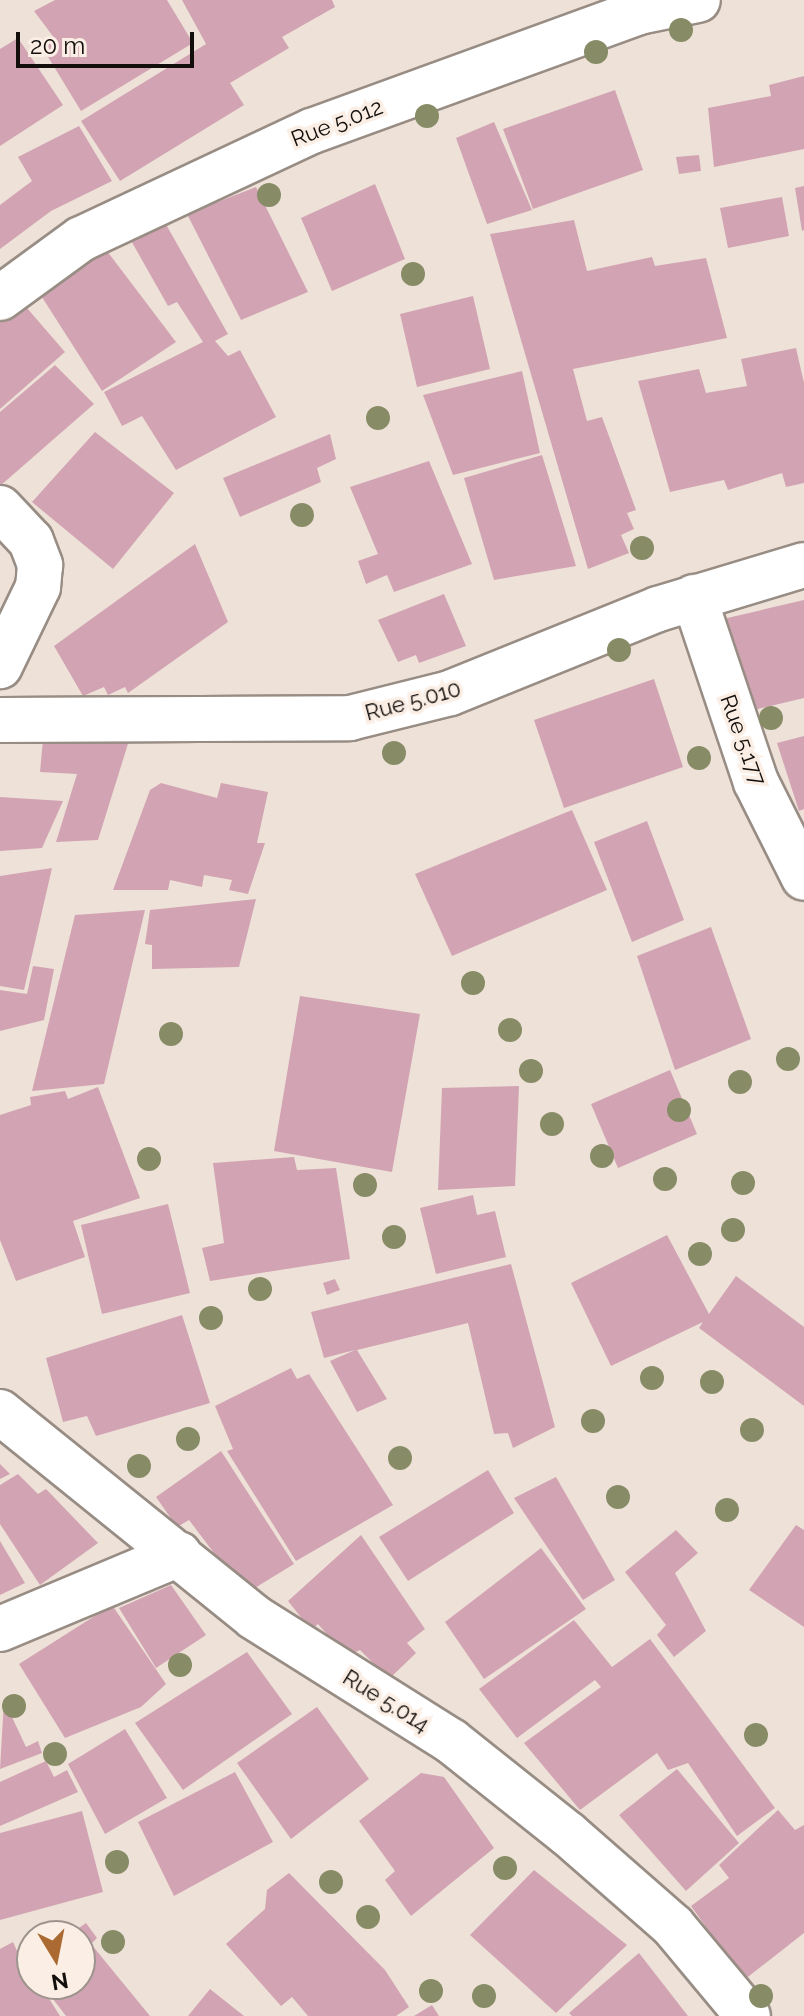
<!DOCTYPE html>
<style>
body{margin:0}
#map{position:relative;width:804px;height:2016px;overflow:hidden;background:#eee1d8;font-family:Raleway,sans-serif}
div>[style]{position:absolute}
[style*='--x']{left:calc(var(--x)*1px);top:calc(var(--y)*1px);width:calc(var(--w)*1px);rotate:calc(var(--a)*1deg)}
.building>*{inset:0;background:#d2a4b3}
.roads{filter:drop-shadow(2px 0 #988d84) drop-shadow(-2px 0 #988d84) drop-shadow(0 2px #988d84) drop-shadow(0 -2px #988d84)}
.minor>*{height:44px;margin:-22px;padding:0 22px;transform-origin:22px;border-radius:22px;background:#fff}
.trees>*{width:24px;height:24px;margin:-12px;border-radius:50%;background:#878c66}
span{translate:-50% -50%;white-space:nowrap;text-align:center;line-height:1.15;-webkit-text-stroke:7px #fbeee5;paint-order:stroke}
.street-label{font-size:22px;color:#120e0b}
.north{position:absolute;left:16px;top:1920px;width:80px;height:80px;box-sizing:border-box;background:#fbeee5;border:2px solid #9e948e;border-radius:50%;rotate:170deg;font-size:22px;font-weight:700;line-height:32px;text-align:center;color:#120e0b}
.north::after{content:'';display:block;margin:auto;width:28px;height:36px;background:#aa6a32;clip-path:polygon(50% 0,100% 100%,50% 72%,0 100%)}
.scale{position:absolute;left:16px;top:32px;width:178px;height:36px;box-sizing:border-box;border:4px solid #120e0b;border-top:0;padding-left:10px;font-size:24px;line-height:28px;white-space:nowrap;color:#120e0b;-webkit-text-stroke:6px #fbeee5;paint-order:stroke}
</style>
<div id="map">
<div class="building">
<i style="clip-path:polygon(55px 0,167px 0,193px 43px,81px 111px,42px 47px,55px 39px,34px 11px)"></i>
<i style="clip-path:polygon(182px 0,332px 0,335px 7px,282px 37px,289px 48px,230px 83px,244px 105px,120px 181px,81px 121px,206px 44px)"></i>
<i style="clip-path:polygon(18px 38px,63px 105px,0 146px,0 49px)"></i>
<i style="clip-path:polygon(804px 76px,804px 149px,714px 167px,708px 108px,771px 96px,769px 85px)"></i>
<i style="clip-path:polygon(615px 90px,643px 170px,533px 209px,503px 129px)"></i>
<i style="clip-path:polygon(494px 122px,532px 210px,487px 224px,456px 138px)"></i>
<i style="clip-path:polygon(79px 126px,112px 181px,51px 211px,0 249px,0 205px,32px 181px,18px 157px)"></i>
<i style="clip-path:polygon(699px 155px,701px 171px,679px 174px,676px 157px)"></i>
<i style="clip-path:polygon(375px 184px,405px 259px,332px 291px,301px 218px)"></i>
<i style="clip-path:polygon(804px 186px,804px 230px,802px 231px,795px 188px)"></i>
<i style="clip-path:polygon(256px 187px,308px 292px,241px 320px,187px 214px)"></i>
<i style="clip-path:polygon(782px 197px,789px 236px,728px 248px,720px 208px)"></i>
<i style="clip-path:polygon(159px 212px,228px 334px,215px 341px,228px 356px,240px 350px,276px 417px,176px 470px,142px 416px,122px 426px,104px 392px,203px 342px,177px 302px,168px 306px,125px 230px)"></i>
<i style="clip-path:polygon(574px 220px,587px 271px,652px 257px,655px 266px,706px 258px,727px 338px,573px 369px,587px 421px,602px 417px,636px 510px,627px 513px,634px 529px,621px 535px,629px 553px,588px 569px,490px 234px)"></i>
<i style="clip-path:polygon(107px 251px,176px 342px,102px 391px,40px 294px)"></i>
<i style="clip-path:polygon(14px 293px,65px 352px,0 409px,0 305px)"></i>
<i style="clip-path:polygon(473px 296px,490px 369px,417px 387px,400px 314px)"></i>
<i style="clip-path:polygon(796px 348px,804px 383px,804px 483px,786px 487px,782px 473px,728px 490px,724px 480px,670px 492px,638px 381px,699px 369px,706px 393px,747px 386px,741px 359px)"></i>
<i style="clip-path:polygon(55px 365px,94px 404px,0 486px,0 412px)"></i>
<i style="clip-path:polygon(522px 371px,540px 453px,453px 475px,423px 395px)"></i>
<i style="clip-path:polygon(95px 432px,174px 493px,113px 569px,32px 502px)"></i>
<i style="clip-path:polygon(330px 434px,336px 459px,317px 468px,321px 482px,240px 517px,223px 478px)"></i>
<i style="clip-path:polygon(542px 455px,576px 566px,494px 580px,464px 478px)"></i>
<i style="clip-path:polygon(429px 461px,472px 564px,394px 592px,387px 575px,366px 584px,358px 561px,378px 554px,350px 487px)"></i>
<i style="clip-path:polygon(195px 544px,228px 622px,128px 693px,125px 687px,108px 695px,104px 687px,83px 696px,54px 646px)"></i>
<i style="clip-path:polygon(444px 594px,466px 646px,419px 663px,416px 655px,398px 662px,378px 620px)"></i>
<i style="clip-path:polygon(804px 600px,804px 698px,745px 712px,723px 619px)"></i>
<i style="clip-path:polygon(654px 679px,683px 767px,564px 808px,534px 720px)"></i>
<i style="clip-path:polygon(44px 728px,132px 731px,98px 840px,56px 842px,77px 774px,40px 772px)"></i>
<i style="clip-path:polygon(804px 736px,804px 809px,799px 811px,777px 743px)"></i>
<i style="clip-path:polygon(161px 783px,217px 798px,221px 783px,268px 792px,257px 843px,265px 843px,248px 894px,229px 890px,232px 880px,204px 875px,202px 887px,170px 880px,168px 890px,113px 890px,150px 790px)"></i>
<i style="clip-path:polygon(0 797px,63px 801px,42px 848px,0 851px)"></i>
<i style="clip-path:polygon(572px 810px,607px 890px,452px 956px,415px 874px)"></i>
<i style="clip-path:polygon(647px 821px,684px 920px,632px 942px,594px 842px)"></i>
<i style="clip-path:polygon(52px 868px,24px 990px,0 986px,0 876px)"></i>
<i style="clip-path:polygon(256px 899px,239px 967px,152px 969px,152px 945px,145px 944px,150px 910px)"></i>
<i style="clip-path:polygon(145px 910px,104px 1084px,32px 1091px,75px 915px)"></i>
<i style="clip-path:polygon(711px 927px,751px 1039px,675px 1070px,637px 956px)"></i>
<i style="clip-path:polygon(33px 966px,54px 969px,44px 1020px,0 1031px,0 990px,27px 994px)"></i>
<i style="clip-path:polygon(300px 996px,420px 1014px,392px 1172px,274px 1151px)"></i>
<i style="clip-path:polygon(670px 1070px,697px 1134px,618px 1168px,591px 1104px)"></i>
<i style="clip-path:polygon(519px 1086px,515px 1186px,438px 1190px,442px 1088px)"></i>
<i style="clip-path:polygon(98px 1087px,140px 1198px,73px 1221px,85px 1257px,16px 1281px,0 1240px,0 1115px,31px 1105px,30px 1097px,65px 1091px,68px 1099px)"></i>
<i style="clip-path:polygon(294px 1157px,297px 1170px,336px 1168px,350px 1259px,210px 1281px,202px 1248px,224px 1243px,213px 1163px)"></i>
<i style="clip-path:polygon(473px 1195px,477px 1215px,495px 1211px,506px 1257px,436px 1274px,420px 1208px)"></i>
<i style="clip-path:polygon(168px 1204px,190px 1293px,102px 1314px,81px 1225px)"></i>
<i style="clip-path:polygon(667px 1235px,709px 1314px,736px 1276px,804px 1327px,804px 1406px,699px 1328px,703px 1322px,611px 1366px,571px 1283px)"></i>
<i style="clip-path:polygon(511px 1264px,555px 1427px,513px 1448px,508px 1433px,494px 1434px,468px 1323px,357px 1350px,387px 1399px,357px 1412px,330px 1361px,355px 1350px,324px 1358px,311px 1312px)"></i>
<i style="clip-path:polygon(335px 1279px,340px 1290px,327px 1295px,323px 1283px)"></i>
<i style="clip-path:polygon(182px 1315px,210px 1403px,96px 1436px,87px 1416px,63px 1422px,46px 1358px)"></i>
<i style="clip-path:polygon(291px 1368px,297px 1379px,309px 1374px,393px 1505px,296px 1561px,227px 1451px,233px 1449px,215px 1406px)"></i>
<i style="clip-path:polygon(221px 1451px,294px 1564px,245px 1594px,189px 1520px,177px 1527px,156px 1497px)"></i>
<i style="clip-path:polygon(0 1464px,10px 1474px,0 1479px)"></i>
<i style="clip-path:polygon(488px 1470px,514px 1513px,408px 1581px,379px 1537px)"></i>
<i style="clip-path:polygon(18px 1474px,38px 1494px,46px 1489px,98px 1543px,40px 1585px,0 1524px,0 1485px)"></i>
<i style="clip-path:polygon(556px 1477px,615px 1580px,583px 1600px,514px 1498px)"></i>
<i style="clip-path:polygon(796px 1525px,804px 1530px,804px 1627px,749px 1590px)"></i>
<i style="clip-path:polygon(676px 1530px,698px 1553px,675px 1573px,706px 1631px,674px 1657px,657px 1635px,666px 1625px,625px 1572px)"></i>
<i style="clip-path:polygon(361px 1535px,425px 1629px,407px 1643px,416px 1653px,389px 1679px,360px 1650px,346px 1656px,318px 1624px,311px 1630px,288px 1601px)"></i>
<i style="clip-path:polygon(0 1541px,25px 1583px,0 1595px)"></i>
<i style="clip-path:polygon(541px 1548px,586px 1609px,484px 1679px,445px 1622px)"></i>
<i style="clip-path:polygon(171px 1585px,206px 1635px,156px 1668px,119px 1608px)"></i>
<i style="clip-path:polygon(112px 1605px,166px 1684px,141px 1707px,65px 1738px,19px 1664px)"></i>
<i style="clip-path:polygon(574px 1620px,612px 1667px,650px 1639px,775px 1808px,737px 1836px,688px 1763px,668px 1770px,657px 1753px,580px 1810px,524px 1743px,601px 1687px,595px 1680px,517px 1738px,479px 1689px)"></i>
<i style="clip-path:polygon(247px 1652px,292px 1714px,183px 1790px,135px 1723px)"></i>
<i style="clip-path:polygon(4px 1700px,26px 1747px,38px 1741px,42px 1753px,0 1769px)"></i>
<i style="clip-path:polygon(317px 1707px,369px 1779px,291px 1839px,237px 1763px)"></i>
<i style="clip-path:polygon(125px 1729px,167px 1798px,105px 1834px,68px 1764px)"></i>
<i style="clip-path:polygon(46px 1761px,54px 1777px,67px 1770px,78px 1792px,0 1826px,0 1782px)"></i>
<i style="clip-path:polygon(677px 1769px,739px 1843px,686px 1891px,619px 1815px)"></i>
<i style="clip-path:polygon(235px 1772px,273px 1842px,174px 1896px,138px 1822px)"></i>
<i style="clip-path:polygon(421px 1773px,444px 1777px,494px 1848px,411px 1916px,385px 1880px,395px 1871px,359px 1821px)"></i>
<i style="clip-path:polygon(778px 1810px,795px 1830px,804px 1825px,804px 1933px,744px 1980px,691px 1906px,729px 1878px,719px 1865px)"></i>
<i style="clip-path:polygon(82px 1811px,103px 1892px,0 1920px,0 1833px)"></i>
<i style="clip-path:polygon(534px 1870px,627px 1945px,556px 2013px,470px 1935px)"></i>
<i style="clip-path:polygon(289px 1873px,385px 1970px,409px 2007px,396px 2016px,308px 2016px,292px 1997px,281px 2006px,226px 1944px,265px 1909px,267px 1890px)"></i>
<i style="clip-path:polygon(86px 1923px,97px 1938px,91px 1944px,150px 2016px,66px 2016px,46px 1990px,80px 1984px,80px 1936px,68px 1936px)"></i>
<i style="clip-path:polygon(13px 1942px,32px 1984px,40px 1984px,60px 2016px,0 2016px,0 1949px)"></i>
<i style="clip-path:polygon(639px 1953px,688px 2016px,572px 2016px,569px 2013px)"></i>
<i style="clip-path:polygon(210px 1989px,244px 2016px,188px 2016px)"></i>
<i style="clip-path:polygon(432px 2005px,439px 2016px,414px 2016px)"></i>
</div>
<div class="roads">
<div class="minor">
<i style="--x:0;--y:298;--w:100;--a:-36.1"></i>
<i style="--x:81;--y:239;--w:255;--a:-25.1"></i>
<i style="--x:312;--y:131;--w:348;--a:-20"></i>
<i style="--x:639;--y:12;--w:60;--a:-11.5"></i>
<i style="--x:0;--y:508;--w:45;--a:46.8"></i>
<i style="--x:31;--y:541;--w:26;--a:69"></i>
<i style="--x:40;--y:565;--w:22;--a:95"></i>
<i style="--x:38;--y:587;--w:88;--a:115.7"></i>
<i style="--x:694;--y:597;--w:195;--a:71.5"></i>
<i style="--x:756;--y:782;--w:107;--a:63.4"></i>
<i style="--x:0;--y:720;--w:350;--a:-0.3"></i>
<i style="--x:350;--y:718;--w:103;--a:-14"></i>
<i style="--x:450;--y:693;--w:224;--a:-22"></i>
<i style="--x:658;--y:609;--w:152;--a:-16.8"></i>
<i style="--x:0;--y:1412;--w:326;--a:38.9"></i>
<i style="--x:254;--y:1617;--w:233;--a:32.2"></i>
<i style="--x:451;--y:1741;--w:149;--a:38.5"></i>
<i style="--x:568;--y:1834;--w:140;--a:41.2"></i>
<i style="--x:673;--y:1926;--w:117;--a:50.2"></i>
<i style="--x:0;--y:1629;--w:194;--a:-22.7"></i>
</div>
</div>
<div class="trees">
<i style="left:681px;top:30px"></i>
<i style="left:596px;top:52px"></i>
<i style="left:427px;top:116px"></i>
<i style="left:269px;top:195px"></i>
<i style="left:413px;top:274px"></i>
<i style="left:378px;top:418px"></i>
<i style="left:302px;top:515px"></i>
<i style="left:642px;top:548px"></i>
<i style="left:619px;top:650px"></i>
<i style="left:771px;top:718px"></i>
<i style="left:394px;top:753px"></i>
<i style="left:699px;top:758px"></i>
<i style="left:473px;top:983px"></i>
<i style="left:510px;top:1030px"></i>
<i style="left:171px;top:1034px"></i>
<i style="left:788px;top:1059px"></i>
<i style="left:531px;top:1071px"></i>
<i style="left:740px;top:1082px"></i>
<i style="left:679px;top:1110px"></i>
<i style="left:552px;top:1124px"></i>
<i style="left:602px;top:1156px"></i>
<i style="left:149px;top:1159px"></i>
<i style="left:665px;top:1179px"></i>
<i style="left:743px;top:1183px"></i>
<i style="left:365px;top:1185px"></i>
<i style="left:733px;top:1230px"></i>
<i style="left:394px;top:1237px"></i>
<i style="left:700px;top:1254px"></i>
<i style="left:260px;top:1289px"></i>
<i style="left:211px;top:1318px"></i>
<i style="left:652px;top:1378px"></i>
<i style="left:712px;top:1382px"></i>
<i style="left:593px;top:1421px"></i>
<i style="left:752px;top:1430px"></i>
<i style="left:188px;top:1439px"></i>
<i style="left:400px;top:1458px"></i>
<i style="left:139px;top:1466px"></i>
<i style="left:618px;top:1497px"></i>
<i style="left:727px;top:1510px"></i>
<i style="left:180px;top:1665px"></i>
<i style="left:14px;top:1706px"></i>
<i style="left:756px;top:1735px"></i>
<i style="left:55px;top:1754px"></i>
<i style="left:117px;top:1862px"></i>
<i style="left:505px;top:1868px"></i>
<i style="left:331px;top:1882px"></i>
<i style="left:368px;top:1917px"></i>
<i style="left:113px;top:1942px"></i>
<i style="left:431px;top:1991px"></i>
<i style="left:484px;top:1996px"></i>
<i style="left:761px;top:1996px"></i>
</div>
<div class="street-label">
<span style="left:337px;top:123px;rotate:-21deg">Rue 5.012</span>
<span style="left:413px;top:701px;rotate:-15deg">Rue 5.010</span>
<span style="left:743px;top:740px;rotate:70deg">Rue 5.177</span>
<span style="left:386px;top:1701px;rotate:32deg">Rue 5.014</span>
</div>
<div class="north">N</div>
<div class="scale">20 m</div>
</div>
